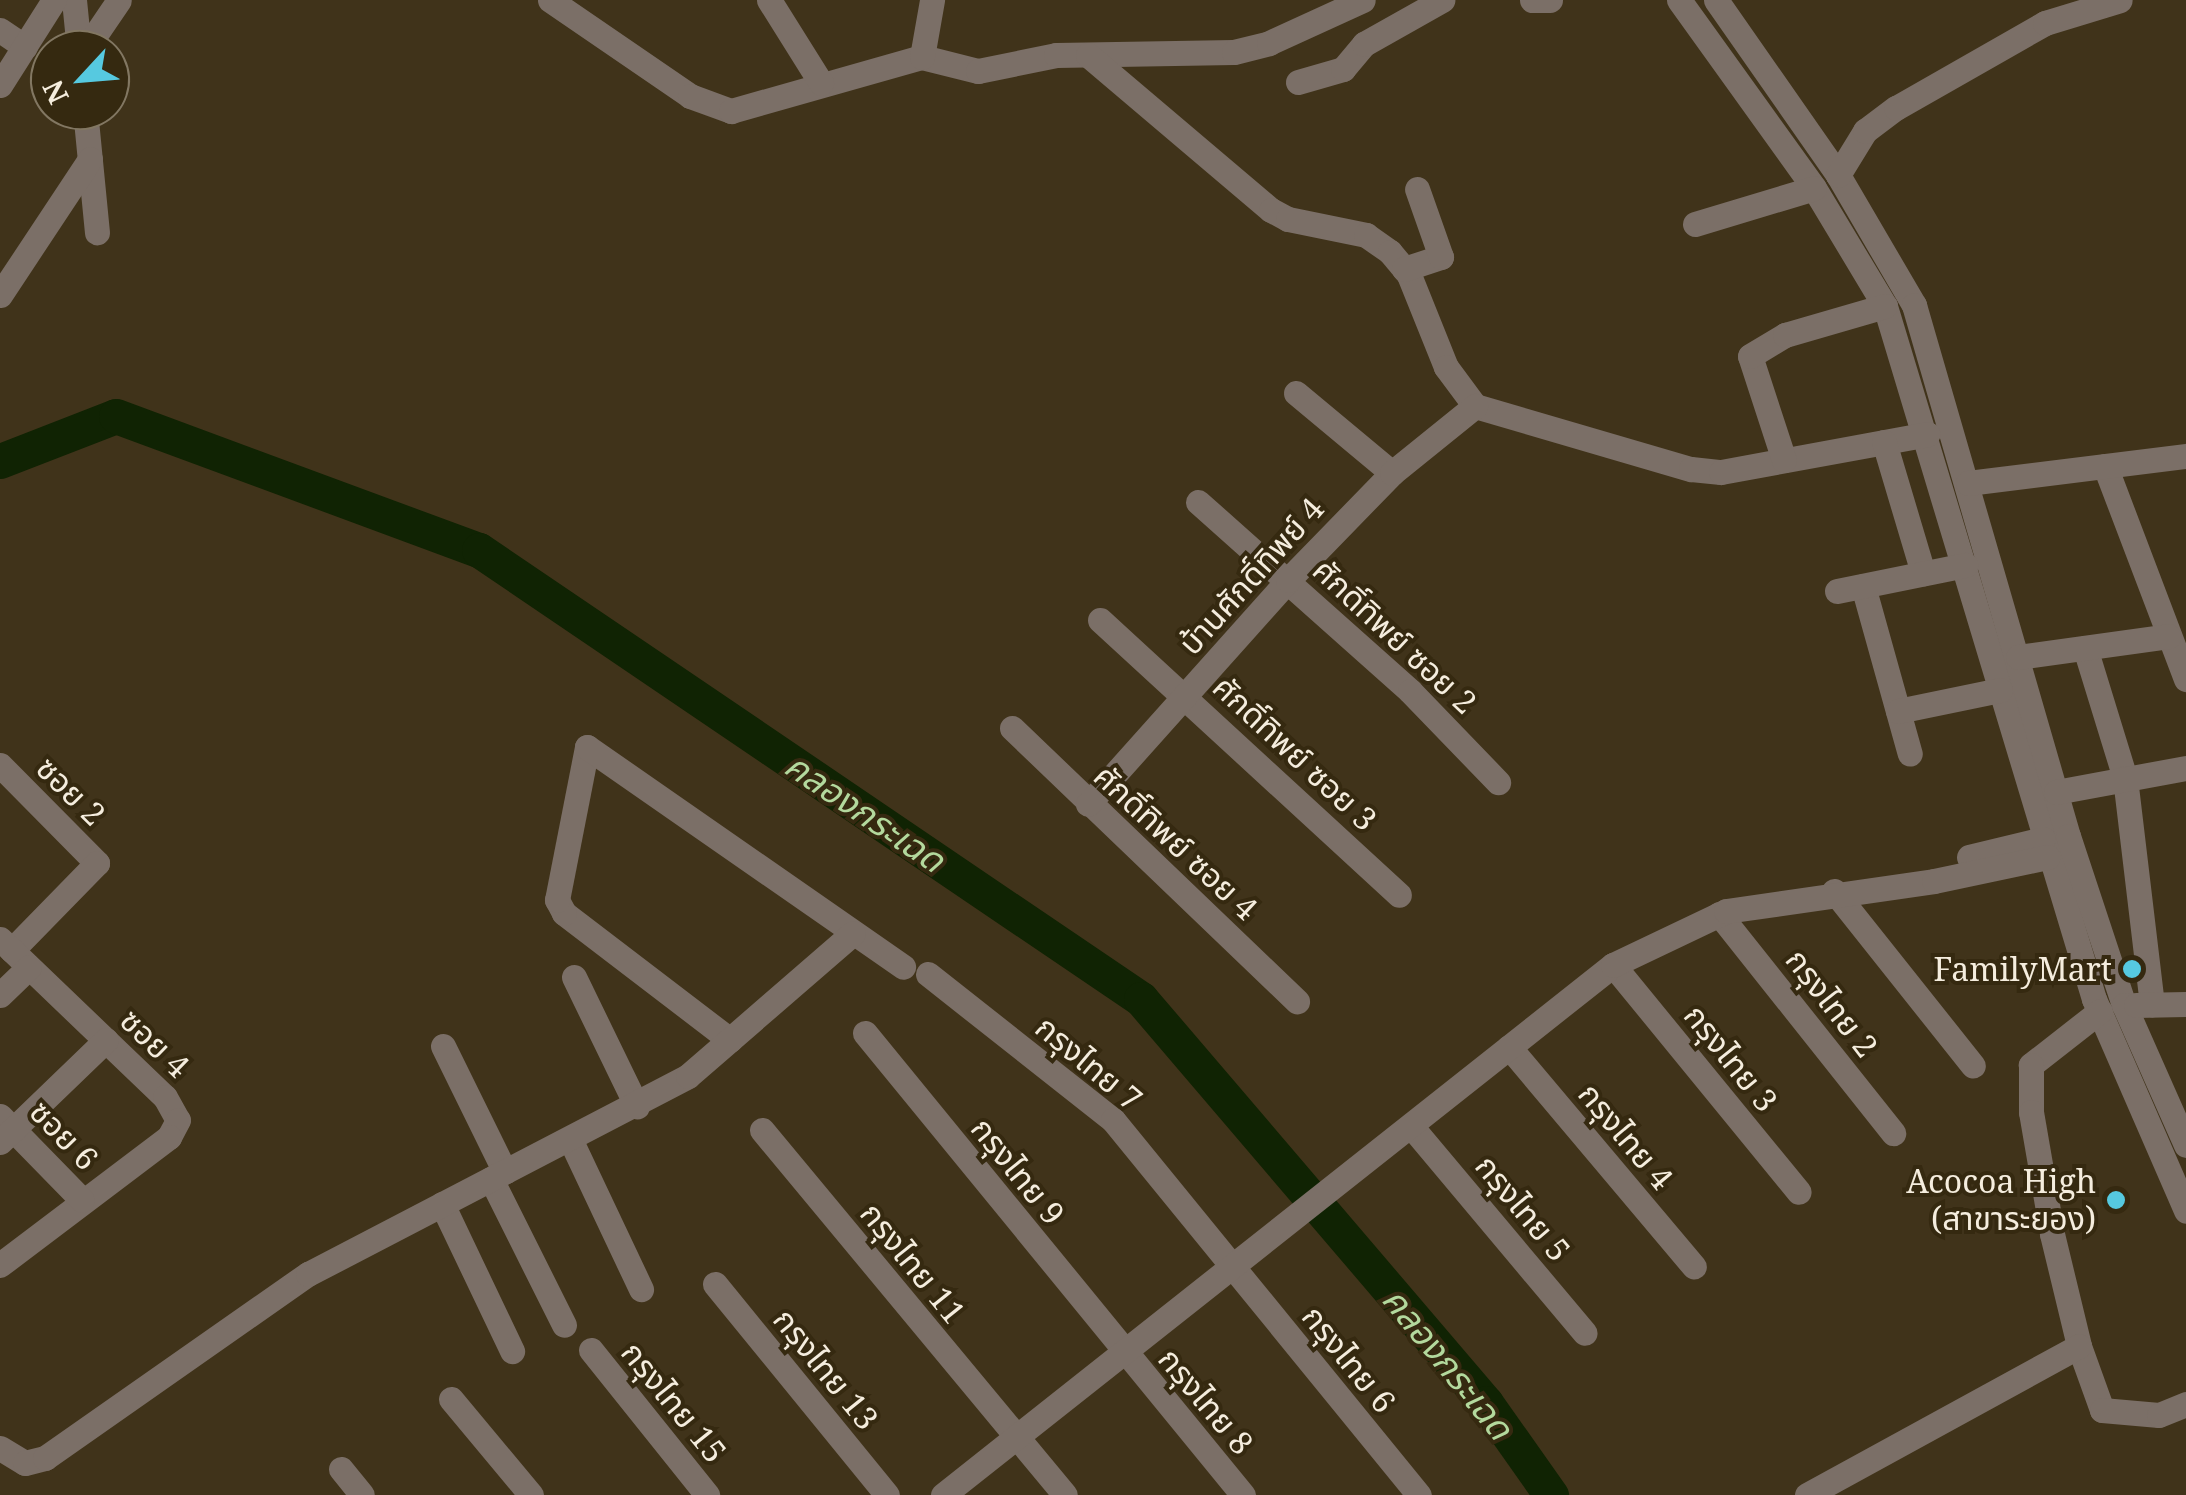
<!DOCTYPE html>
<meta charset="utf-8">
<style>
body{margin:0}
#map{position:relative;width:2186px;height:1495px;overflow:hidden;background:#40331a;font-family:"Noto Serif","Noto Sans Thai",serif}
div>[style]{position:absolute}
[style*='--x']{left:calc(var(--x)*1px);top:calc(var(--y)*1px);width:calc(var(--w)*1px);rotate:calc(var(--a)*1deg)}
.river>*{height:35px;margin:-17.5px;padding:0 17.5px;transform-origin:17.5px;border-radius:17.5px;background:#102303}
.minor>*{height:25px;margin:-12.5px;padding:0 12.5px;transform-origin:12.5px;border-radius:12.5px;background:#7b6f67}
.dots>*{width:28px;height:28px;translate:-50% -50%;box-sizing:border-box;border:5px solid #352910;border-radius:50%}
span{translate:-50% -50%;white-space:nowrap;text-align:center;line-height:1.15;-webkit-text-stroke:8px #352910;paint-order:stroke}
.street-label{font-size:32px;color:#f5edde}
.poi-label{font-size:32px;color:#f5edde}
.right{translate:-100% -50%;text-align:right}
.water-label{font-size:35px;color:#b3d99d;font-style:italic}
.north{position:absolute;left:30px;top:30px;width:100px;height:100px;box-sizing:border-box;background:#352910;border:2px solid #827762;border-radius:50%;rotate:244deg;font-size:28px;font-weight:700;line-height:40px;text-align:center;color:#f5edde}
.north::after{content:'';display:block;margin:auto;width:35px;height:45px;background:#56c9e0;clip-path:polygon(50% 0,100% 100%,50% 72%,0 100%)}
</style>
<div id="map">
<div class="river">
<i style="--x:0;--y:461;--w:124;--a:-21.2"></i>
<i style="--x:116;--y:416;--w:387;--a:20.3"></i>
<i style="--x:479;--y:550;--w:800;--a:34.15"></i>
<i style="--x:1141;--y:999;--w:531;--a:49.5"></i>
<i style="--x:1486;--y:1403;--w:113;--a:54.8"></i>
</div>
<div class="minor">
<i style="--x:74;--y:0;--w:50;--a:84.3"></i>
<i style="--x:550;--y:0;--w:170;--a:34.4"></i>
<i style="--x:690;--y:96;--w:44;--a:20.1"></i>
<i style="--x:731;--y:111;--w:198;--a:-15.8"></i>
<i style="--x:922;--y:57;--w:58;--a:14"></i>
<i style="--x:978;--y:71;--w:80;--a:-11.6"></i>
<i style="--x:1056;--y:55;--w:178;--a:-1"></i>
<i style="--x:1234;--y:52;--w:36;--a:-14"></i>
<i style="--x:1269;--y:43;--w:103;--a:-24.6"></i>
<i style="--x:769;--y:0;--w:98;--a:57.9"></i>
<i style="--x:1532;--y:0;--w:18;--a:0"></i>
<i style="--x:1679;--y:0;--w:231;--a:54.3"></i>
<i style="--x:1814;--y:188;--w:138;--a:59"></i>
<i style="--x:1885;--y:306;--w:724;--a:73.22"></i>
<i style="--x:2094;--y:999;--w:231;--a:66.5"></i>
<i style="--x:1716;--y:0;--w:213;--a:55.1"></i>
<i style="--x:1838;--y:175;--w:151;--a:59.7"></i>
<i style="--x:1914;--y:305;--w:553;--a:73.83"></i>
<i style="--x:2068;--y:836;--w:178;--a:71.7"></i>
<i style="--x:2124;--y:1005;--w:153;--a:66.1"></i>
<i style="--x:0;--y:30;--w:30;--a:34"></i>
<i style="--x:85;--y:50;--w:60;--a:-55.8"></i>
<i style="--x:1088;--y:55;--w:240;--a:40.3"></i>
<i style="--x:1271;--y:210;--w:19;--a:28"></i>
<i style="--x:1288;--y:219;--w:80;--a:11.6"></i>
<i style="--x:1366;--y:235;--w:29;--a:35"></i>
<i style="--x:1390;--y:252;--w:30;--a:50"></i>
<i style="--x:1409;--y:275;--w:99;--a:68.1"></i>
<i style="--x:1446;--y:367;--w:49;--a:53.4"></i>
<i style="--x:1475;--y:406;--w:225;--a:16.3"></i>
<i style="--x:1691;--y:469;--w:30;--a:6"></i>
<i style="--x:1721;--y:472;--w:210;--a:-10.4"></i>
<i style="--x:922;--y:57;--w:58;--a:-80"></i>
<i style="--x:1298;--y:82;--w:47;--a:-16.1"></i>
<i style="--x:1343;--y:69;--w:33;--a:-50"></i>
<i style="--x:1364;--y:44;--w:90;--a:-29.4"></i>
<i style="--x:0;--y:85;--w:101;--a:-57.6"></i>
<i style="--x:85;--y:110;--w:123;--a:84.4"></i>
<i style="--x:1838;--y:175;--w:52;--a:-58.5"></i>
<i style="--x:1865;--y:131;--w:39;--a:-37"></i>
<i style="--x:1896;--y:108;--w:172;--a:-29.7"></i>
<i style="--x:2045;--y:23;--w:78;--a:-17"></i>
<i style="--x:1695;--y:224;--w:124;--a:-16.8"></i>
<i style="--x:1404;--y:269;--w:39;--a:-18"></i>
<i style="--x:1441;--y:257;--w:72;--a:-109.4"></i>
<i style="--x:0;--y:295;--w:163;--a:-56.5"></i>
<i style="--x:1296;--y:393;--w:125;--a:39.8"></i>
<i style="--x:1884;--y:442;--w:137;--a:73.4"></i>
<i style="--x:1784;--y:460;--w:109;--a:-108.1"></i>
<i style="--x:1750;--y:356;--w:41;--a:-31"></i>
<i style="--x:1785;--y:335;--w:104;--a:-16.2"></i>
<i style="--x:2105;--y:466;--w:228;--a:69.2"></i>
<i style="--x:1968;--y:483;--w:220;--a:-7.1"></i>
<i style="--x:1198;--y:502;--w:284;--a:41.7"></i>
<i style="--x:1410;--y:691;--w:127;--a:46"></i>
<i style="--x:1863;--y:586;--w:174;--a:74.4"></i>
<i style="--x:1837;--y:591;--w:131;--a:-11.5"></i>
<i style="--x:1100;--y:620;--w:406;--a:42.6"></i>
<i style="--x:2085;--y:648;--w:136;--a:72.9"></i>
<i style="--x:2125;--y:778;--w:228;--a:83.2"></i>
<i style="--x:2018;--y:657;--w:152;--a:-7.9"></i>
<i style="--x:1898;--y:711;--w:104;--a:-11.6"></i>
<i style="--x:1012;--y:728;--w:395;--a:43.8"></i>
<i style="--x:0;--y:765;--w:138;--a:45.3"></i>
<i style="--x:97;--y:863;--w:122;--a:134.3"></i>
<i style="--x:2056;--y:792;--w:132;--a:-10.5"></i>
<i style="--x:1088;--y:804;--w:300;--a:-48.2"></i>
<i style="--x:1288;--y:580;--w:149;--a:-45.8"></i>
<i style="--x:1392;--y:473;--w:107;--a:-38.9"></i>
<i style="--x:1969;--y:857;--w:76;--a:-13.7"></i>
<i style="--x:1834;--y:891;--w:223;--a:51.5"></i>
<i style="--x:1719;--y:914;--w:280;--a:51.5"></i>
<i style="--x:0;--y:939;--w:228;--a:43.8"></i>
<i style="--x:165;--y:1097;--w:26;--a:61"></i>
<i style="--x:178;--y:1120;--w:19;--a:118"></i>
<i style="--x:169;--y:1137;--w:212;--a:142.9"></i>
<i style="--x:1613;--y:965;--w:293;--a:50.7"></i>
<i style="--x:928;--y:974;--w:236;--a:38.3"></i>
<i style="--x:1113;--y:1120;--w:484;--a:50.8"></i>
<i style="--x:574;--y:977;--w:144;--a:64.1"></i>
<i style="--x:0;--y:995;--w:40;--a:-44"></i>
<i style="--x:2136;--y:1005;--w:50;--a:-1.1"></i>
<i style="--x:2100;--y:1011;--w:88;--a:142"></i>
<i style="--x:2031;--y:1065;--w:47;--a:90"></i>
<i style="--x:2031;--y:1112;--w:124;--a:80.2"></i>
<i style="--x:2052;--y:1234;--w:115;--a:76.4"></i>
<i style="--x:2079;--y:1346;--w:68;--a:70.2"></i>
<i style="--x:2102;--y:1410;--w:57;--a:5"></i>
<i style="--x:2159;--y:1415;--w:29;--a:-22"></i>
<i style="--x:865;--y:1033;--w:597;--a:50.71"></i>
<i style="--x:730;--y:1040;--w:209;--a:-142.6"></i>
<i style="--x:564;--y:913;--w:15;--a:-118"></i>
<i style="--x:557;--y:900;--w:156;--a:-78.9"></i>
<i style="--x:587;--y:747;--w:385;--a:34.8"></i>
<i style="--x:443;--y:1046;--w:140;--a:63.8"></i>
<i style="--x:1509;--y:1047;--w:287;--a:49.9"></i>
<i style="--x:0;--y:1116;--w:117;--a:45.7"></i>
<i style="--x:1411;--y:1126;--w:270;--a:50"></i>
<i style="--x:762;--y:1130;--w:474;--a:50.3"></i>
<i style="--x:571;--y:1141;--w:164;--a:64.7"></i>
<i style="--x:0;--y:1142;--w:147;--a:-43.9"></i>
<i style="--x:491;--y:1179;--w:163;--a:63.4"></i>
<i style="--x:442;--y:1204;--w:163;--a:64.5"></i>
<i style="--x:715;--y:1284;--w:272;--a:50.8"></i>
<i style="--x:591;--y:1350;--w:186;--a:51.3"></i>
<i style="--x:451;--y:1399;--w:125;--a:50.2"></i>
<i style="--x:0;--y:1448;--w:29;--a:31"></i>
<i style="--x:25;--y:1463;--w:21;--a:-14"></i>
<i style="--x:45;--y:1458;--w:321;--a:-35"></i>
<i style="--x:308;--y:1274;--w:428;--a:-27.5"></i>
<i style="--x:688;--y:1076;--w:218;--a:-40.9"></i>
<i style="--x:341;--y:1469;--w:33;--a:51"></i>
<i style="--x:943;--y:1495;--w:854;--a:-38.35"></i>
<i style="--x:1613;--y:965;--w:125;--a:-25.5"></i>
<i style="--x:1726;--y:911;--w:210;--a:-8.2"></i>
<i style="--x:1934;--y:881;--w:116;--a:-11.9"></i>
<i style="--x:1807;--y:1495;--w:310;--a:-28.7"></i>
</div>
<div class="dots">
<i style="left:2132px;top:969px;background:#56c9e0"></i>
<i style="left:2116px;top:1200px;background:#56c9e0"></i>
</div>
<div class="street-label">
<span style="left:1251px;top:576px;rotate:-48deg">บ้านศักดิ์ทิพย์ 4</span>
<span style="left:1395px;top:636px;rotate:43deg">ศักดิ์ทิพย์ ซอย 2</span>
<span style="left:1295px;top:753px;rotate:43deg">ศักดิ์ทิพย์ ซอย 3</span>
<span style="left:71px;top:791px;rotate:45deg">ซอย 2</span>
<span style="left:1176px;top:842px;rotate:43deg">ศักดิ์ทิพย์ ซอย 4</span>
<span style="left:1832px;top:1003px;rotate:52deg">กรุงไทย 2</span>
<span style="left:155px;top:1043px;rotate:44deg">ซอย 4</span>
<span style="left:1731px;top:1058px;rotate:51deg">กรุงไทย 3</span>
<span style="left:1089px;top:1063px;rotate:40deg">กรุงไทย 7</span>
<span style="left:64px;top:1135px;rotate:46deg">ซอย 6</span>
<span style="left:1626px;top:1136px;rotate:50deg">กรุงไทย 4</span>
<span style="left:1018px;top:1171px;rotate:51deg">กรุงไทย 9</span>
<span style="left:1523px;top:1208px;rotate:50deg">กรุงไทย 5</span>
<span style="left:913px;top:1263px;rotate:51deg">กรุงไทย 11</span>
<span style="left:1349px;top:1359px;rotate:51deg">กรุงไทย 6</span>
<span style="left:826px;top:1369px;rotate:51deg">กรุงไทย 13</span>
<span style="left:1206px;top:1401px;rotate:50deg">กรุงไทย 8</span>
<span style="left:674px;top:1402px;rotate:51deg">กรุงไทย 15</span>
</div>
<div class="poi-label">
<span class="right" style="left:2112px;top:969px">FamilyMart</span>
<span class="right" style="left:2096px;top:1200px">Acocoa High<br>(สาขาระยอง)</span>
</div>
<div class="water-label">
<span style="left:865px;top:812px;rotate:34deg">คลองกระเฉด</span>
<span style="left:1448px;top:1363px;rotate:51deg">คลองกระเฉด</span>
</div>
<div class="north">N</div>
</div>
